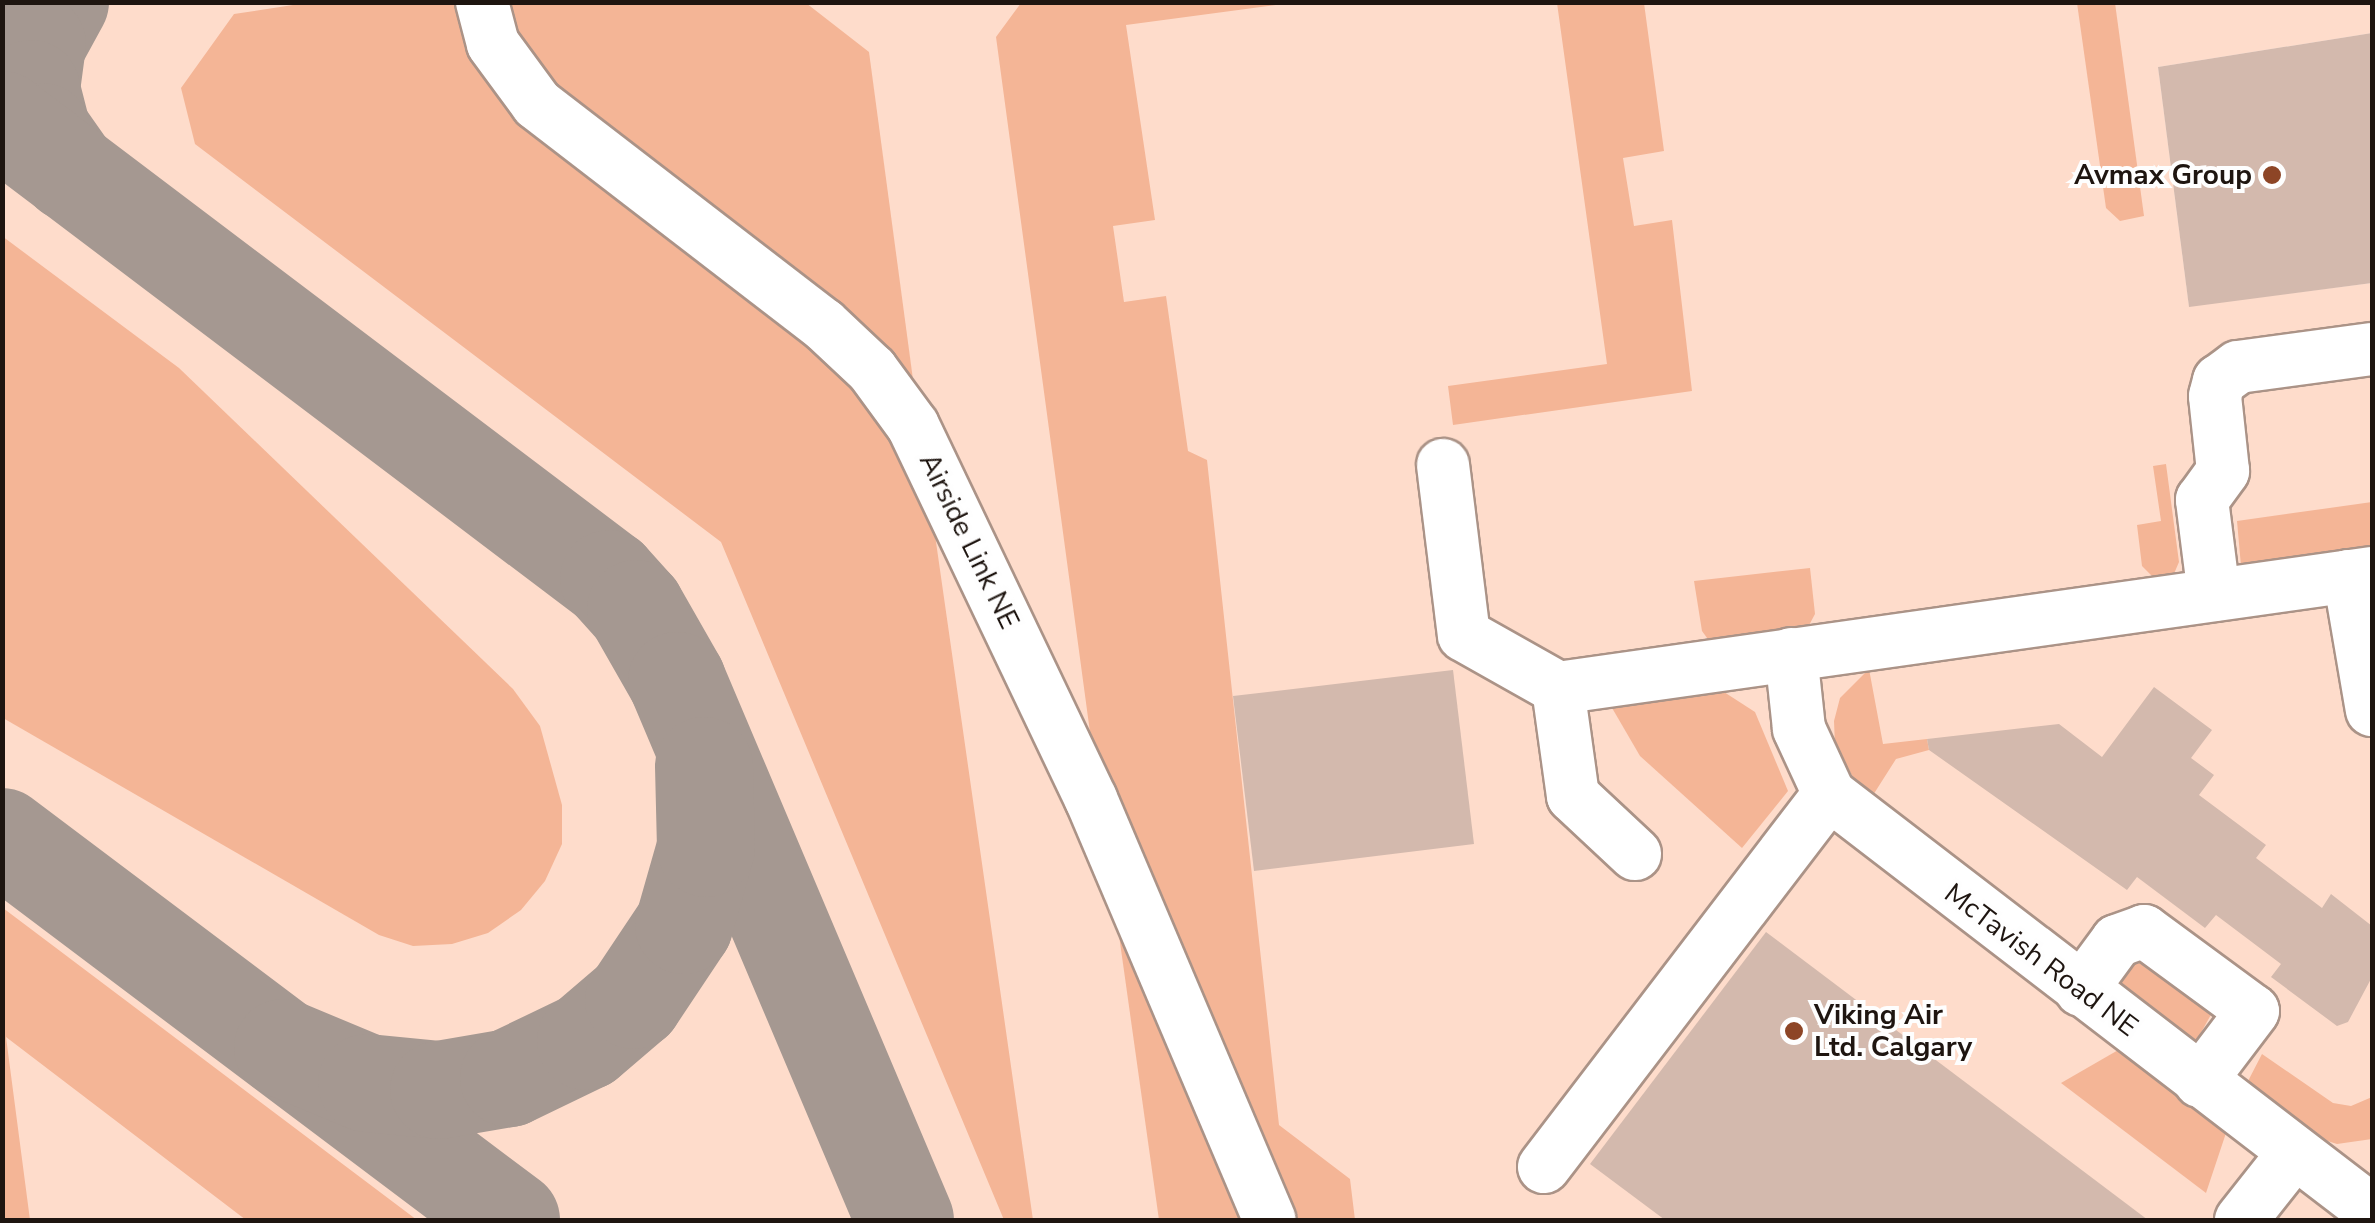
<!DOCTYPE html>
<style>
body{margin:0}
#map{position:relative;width:2375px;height:1223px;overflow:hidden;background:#fdede5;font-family:"Nunito Sans",sans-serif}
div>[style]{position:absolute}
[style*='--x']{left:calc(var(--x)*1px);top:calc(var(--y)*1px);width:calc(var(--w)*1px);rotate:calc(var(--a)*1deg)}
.built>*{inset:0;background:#fedccb}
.green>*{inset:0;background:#f4b596}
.taxiway>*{height:98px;margin:-49px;padding:0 49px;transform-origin:49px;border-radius:49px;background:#a59891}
.building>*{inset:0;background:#d3b9ad}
.roads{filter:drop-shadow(2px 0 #ab9387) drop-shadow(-2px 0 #ab9387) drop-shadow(0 2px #ab9387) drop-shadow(0 -2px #ab9387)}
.minor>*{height:52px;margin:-26px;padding:0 26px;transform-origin:26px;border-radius:26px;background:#fff}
.dots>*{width:28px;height:28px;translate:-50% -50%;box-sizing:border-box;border:5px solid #fefefe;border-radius:50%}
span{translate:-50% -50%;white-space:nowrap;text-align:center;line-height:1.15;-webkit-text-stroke:8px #fefefe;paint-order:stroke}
.poi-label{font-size:28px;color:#1e1510;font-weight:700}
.right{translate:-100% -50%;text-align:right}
.left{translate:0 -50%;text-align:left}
.street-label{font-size:28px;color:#1e1510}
.frame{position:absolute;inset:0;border:5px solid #1e1510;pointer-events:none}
</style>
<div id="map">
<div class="built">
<i style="clip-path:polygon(2px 3px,2372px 3px,2372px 33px,2158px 67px,2189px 306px,2372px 283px,2372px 1220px,3px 1220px)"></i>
</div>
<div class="green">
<i style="clip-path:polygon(306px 3px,459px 3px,472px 50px,512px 111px,822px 351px,885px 422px,931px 507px,1033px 1220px,1004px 1220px,721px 542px,195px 144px,181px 88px,234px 14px)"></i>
<i style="clip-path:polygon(503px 3px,806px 3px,869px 52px,914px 387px,535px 72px)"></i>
<i style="clip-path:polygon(1021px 3px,1291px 3px,1126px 25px,1155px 220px,1113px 226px,1124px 302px,1166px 296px,1188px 451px,1207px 460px,1279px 1125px,1350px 1179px,1355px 1220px,1293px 1220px,1092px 747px,996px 37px)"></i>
<i style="clip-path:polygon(1557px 3px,1644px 3px,1664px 151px,1623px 158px,1634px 226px,1672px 220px,1692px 391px,1453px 425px,1448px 386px,1607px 364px)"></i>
<i style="clip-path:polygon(2077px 3px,2115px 3px,2144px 216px,2120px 221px,2106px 208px)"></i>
<i style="clip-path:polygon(2px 236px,179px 368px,513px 689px,540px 726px,562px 805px,562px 844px,545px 881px,521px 910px,488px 933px,452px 944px,413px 946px,379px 935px,3px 718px)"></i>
<i style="clip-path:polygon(2166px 464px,2179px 562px,2173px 576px,2155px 579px,2142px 566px,2137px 525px,2161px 521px,2153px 466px)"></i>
<i style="clip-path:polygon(2372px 502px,2372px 548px,2241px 566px,2237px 521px)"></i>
<i style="clip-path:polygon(1810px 568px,1815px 614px,1807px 629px,1710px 642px,1702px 631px,1694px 581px)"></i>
<i style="clip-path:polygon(1869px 669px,1883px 744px,1927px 739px,1929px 750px,1896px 759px,1868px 803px,1835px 746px,1834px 721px,1840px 698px)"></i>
<i style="clip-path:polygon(1702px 688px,1724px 692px,1755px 712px,1788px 791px,1742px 848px,1640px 756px,1608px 701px)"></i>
<i style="clip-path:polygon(3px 908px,417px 1220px,246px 1220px,6px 1037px,30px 1220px,3px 1220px)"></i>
<i style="clip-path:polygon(1117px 921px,1245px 1220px,1159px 1220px)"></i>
<i style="clip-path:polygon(2138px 953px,2213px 1011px,2198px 1038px,2192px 1041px,2118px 992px,2116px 979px)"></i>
<i style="clip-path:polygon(2120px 1049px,2227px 1130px,2206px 1193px,2061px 1083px)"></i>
<i style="clip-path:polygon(2262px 1054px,2333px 1103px,2351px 1106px,2372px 1097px,2372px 1139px,2337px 1144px,2318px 1138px,2247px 1083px)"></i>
</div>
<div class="taxiway">
<i style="--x:60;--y:2;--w:48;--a:118.7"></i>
<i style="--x:37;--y:44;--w:45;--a:97.6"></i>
<i style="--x:31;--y:89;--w:44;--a:75.7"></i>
<i style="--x:42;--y:132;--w:49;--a:55"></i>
<i style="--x:2;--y:120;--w:761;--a:37.1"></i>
<i style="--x:609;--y:579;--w:40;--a:48"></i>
<i style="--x:636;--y:609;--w:83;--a:60.3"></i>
<i style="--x:677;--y:681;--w:585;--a:67.07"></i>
<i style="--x:2;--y:837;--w:637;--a:36.96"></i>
<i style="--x:283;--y:1048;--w:91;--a:22.6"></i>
<i style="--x:367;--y:1083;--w:72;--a:5.6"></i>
<i style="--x:439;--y:1090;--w:71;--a:-9.7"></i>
<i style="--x:509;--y:1078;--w:85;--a:-25.7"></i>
<i style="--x:586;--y:1041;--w:63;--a:-40.5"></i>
<i style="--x:634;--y:1000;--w:90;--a:-56.3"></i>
<i style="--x:684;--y:925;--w:80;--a:-74.1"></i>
<i style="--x:706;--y:848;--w:82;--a:-91.4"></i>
</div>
<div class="building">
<i style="clip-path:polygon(2372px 33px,2372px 283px,2189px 307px,2158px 67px)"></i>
<i style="clip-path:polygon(1453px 670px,1474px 844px,1254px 871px,1233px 696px)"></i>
<i style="clip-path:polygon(2154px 687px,2212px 730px,2191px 758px,2214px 775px,2199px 795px,2266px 845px,2256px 858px,2322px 908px,2331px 894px,2372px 926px,2372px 977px,2348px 1022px,2337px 1026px,2271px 977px,2281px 964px,2216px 915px,2205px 928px,2137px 877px,2127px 890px,1929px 750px,1927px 739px,2059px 724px,2102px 757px)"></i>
<i style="clip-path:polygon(1766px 932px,2148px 1220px,1665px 1220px,1590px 1164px)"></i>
</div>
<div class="roads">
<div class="minor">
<i style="--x:482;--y:2;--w:43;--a:75.3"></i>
<i style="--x:493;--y:44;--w:74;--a:53.7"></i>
<i style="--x:537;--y:104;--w:361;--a:37.6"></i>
<i style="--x:823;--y:324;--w:67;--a:43.2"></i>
<i style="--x:872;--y:370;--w:69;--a:53.8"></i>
<i style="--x:913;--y:426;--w:413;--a:64.5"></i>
<i style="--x:1091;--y:799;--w:457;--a:67"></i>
<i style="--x:1443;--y:465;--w:171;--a:83"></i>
<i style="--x:1464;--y:635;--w:108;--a:29.4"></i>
<i style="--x:1558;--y:688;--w:822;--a:-8.04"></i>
<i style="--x:2349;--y:576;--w:136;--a:80.3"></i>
<i style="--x:2214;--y:595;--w:96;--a:-97.2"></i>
<i style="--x:2202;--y:500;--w:36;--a:-54"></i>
<i style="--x:2223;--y:471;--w:75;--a:-96.1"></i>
<i style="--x:2215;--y:396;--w:16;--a:-75"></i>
<i style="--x:2219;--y:381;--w:24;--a:-36"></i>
<i style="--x:2238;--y:367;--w:135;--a:-7.7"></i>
<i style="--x:1791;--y:654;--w:75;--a:83.9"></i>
<i style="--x:1799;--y:729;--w:72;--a:65.2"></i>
<i style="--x:1829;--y:794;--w:685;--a:37.52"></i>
<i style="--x:1558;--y:688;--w:109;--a:82.1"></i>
<i style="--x:1573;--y:796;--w:85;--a:43.1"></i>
<i style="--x:2081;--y:990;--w:61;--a:-53.7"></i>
<i style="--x:2117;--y:941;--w:29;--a:-20"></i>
<i style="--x:2144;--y:931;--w:135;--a:36.3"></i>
<i style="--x:2253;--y:1011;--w:88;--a:127.1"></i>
<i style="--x:1544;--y:1167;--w:469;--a:-52.6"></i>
<i style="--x:2241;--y:1220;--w:85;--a:-51.7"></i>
</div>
</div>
<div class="dots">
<i style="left:2272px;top:175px;background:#8d4526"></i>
<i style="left:1794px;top:1031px;background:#8d4526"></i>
</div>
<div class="poi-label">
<span class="right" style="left:2252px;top:175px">Avmax Group</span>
<span class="left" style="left:1814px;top:1031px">Viking Air<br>Ltd. Calgary</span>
</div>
<div class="street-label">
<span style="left:969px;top:541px;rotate:64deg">Airside Link NE</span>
<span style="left:2041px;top:960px;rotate:37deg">McTavish Road NE</span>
</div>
<div class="frame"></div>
</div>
